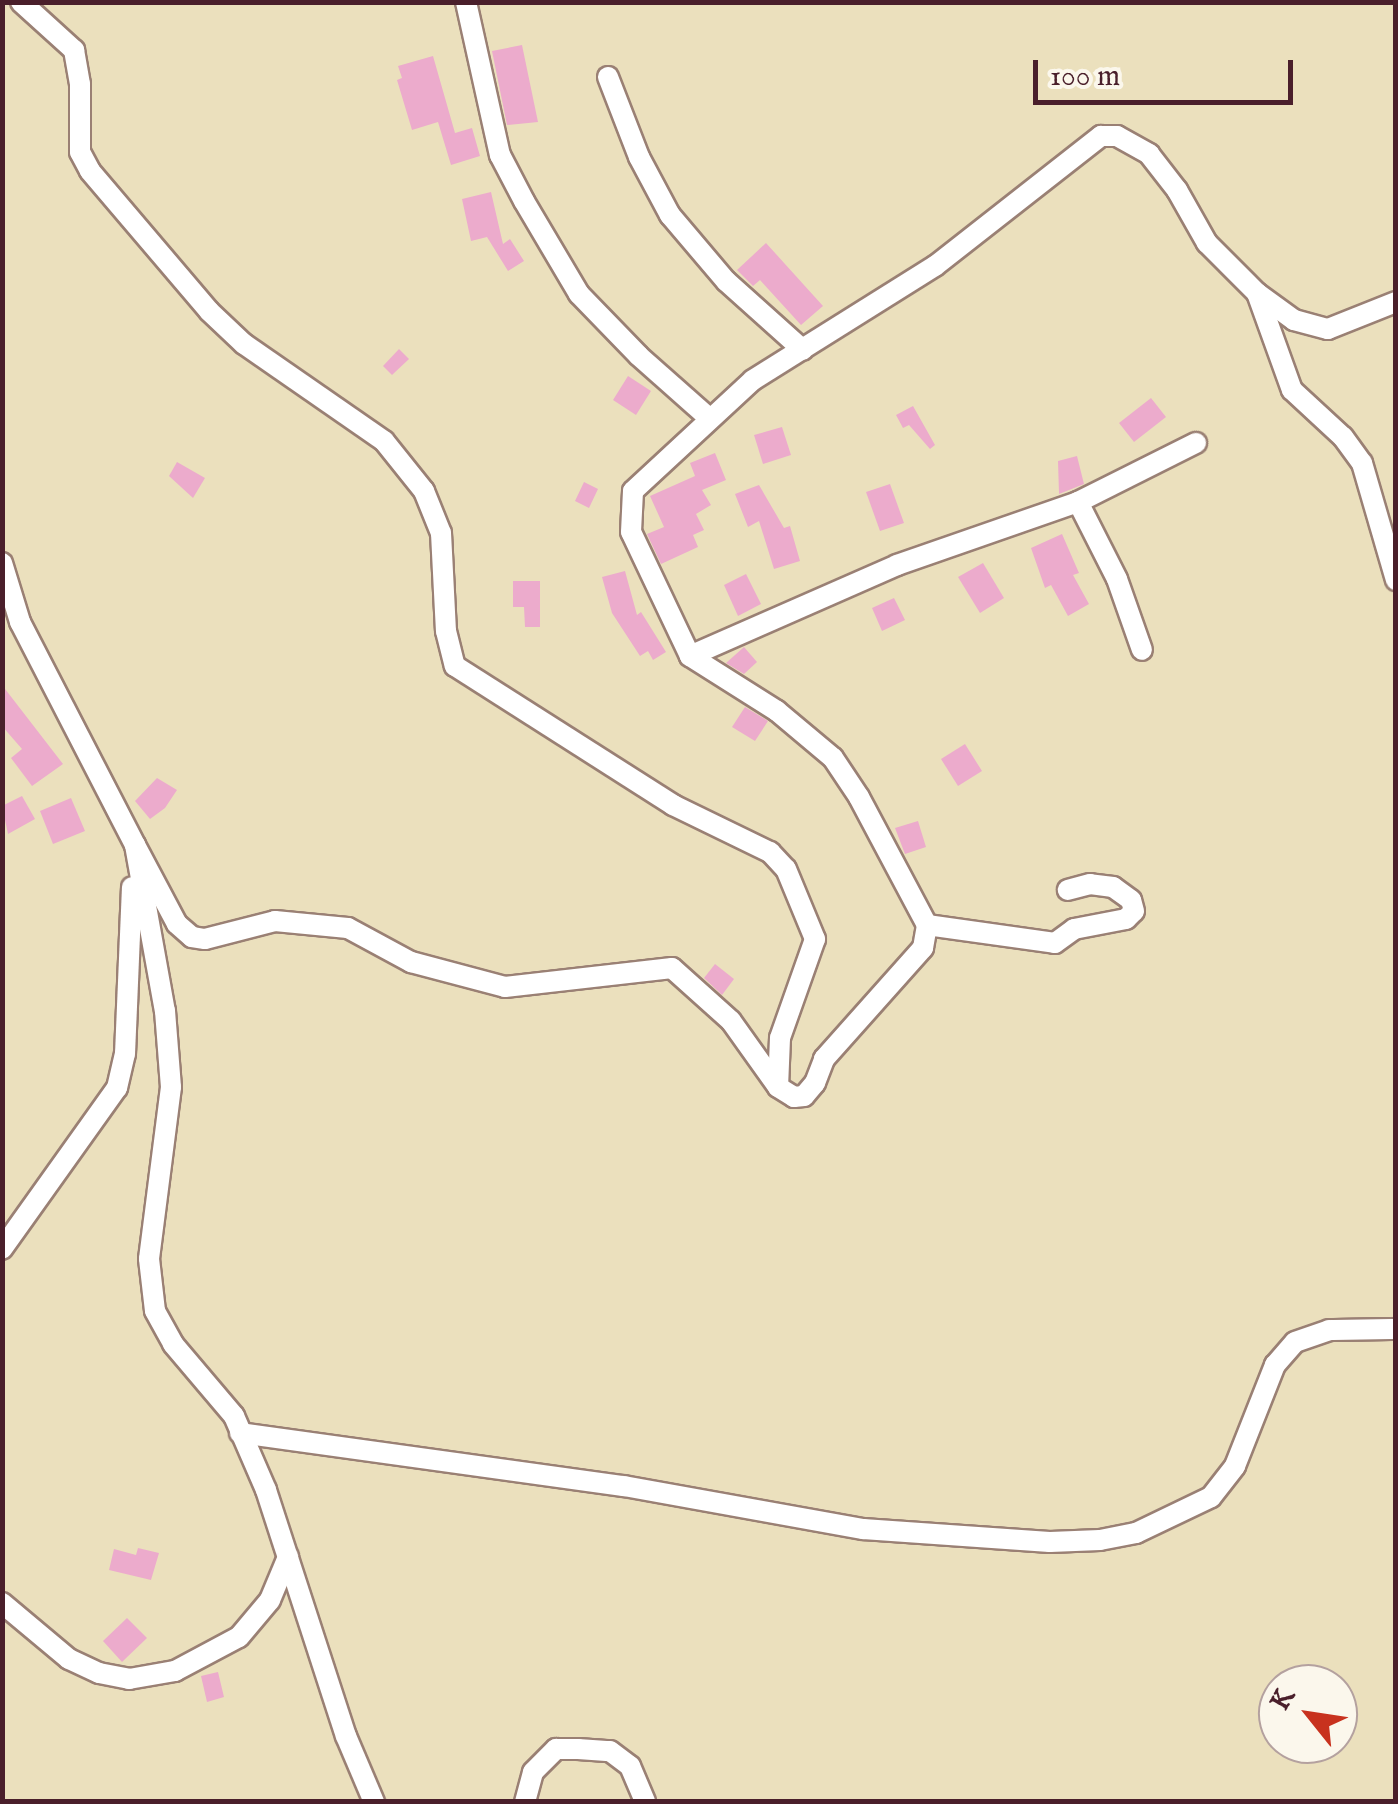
<!DOCTYPE html>
<style>
body{margin:0}
#map{position:relative;width:1398px;height:1804px;overflow:hidden;background:#ebe0bd;font-family:"IM FELL English",serif}
div>[style]{position:absolute}
[style*='--x']{left:calc(var(--x)*1px);top:calc(var(--y)*1px);width:calc(var(--w)*1px);rotate:calc(var(--a)*1deg)}
.building>*{inset:0;background:#ecabcc}
.roads{filter:drop-shadow(2px 0 #9a8074) drop-shadow(-2px 0 #9a8074) drop-shadow(0 2px #9a8074) drop-shadow(0 -2px #9a8074)}
.minor>*{height:20px;margin:-10px;padding:0 10px;transform-origin:10px;border-radius:10px;background:#fff}
span{translate:-50% -50%;white-space:nowrap;text-align:center;line-height:1.15;-webkit-text-stroke:8px #fbf7ec;paint-order:stroke}
.frame{position:absolute;inset:0;border:5px solid #4a1f2b;pointer-events:none}
.north{position:absolute;left:1258px;top:1664px;width:100px;height:100px;box-sizing:border-box;background:#fbf7ec;border:2px solid #b4a19f;border-radius:50%;rotate:300deg;font-size:28px;font-weight:700;line-height:40px;text-align:center;color:#4a1f2b}
.north::after{content:'';display:block;margin:auto;width:35px;height:45px;background:#c8321e;clip-path:polygon(50% 0,100% 100%,50% 72%,0 100%)}
.scale{position:absolute;left:1033px;top:60px;width:260px;height:45px;box-sizing:border-box;border:5px solid #4a1f2b;border-top:0;padding-left:12px;font-size:30px;line-height:35px;white-space:nowrap;color:#4a1f2b;-webkit-text-stroke:8px #fbf7ec;paint-order:stroke}
</style>
<div id="map">
<div class="building">
<i style="clip-path:polygon(522px 45px,538px 122px,507px 125px,492px 51px)"></i>
<i style="clip-path:polygon(433px 56px,455px 133px,472px 128px,480px 156px,451px 165px,438px 122px,412px 130px,397px 80px,402px 78px,398px 66px)"></i>
<i style="clip-path:polygon(491px 192px,503px 244px,510px 239px,524px 261px,508px 271px,487px 237px,471px 241px,462px 199px)"></i>
<i style="clip-path:polygon(766px 243px,823px 306px,801px 325px,760px 280px,753px 286px,737px 270px)"></i>
<i style="clip-path:polygon(399px 349px,409px 359px,392px 375px,383px 366px)"></i>
<i style="clip-path:polygon(628px 376px,651px 391px,636px 415px,613px 400px)"></i>
<i style="clip-path:polygon(1151px 398px,1166px 417px,1134px 442px,1119px 423px)"></i>
<i style="clip-path:polygon(913px 406px,935px 445px,930px 449px,909px 425px,903px 428px,896px 415px)"></i>
<i style="clip-path:polygon(782px 427px,791px 455px,763px 464px,754px 435px)"></i>
<i style="clip-path:polygon(715px 453px,726px 480px,702px 490px,711px 505px,696px 514px,704px 530px,693px 535px,698px 547px,661px 564px,647px 534px,664px 527px,650px 496px,695px 476px,690px 463px)"></i>
<i style="clip-path:polygon(1077px 456px,1084px 484px,1059px 494px,1058px 461px)"></i>
<i style="clip-path:polygon(177px 462px,205px 478px,193px 498px,169px 476px)"></i>
<i style="clip-path:polygon(584px 482px,598px 489px,589px 508px,575px 501px)"></i>
<i style="clip-path:polygon(890px 484px,904px 523px,880px 531px,866px 492px)"></i>
<i style="clip-path:polygon(759px 485px,784px 528px,790px 526px,800px 561px,774px 569px,759px 521px,748px 527px,735px 494px)"></i>
<i style="clip-path:polygon(1062px 534px,1079px 573px,1073px 575px,1089px 604px,1068px 616px,1051px 585px,1045px 588px,1031px 548px)"></i>
<i style="clip-path:polygon(983px 563px,1004px 598px,980px 613px,958px 577px)"></i>
<i style="clip-path:polygon(625px 571px,637px 615px,641px 612px,666px 652px,653px 660px,648px 651px,640px 656px,612px 613px,602px 577px)"></i>
<i style="clip-path:polygon(746px 574px,761px 604px,738px 616px,724px 585px)"></i>
<i style="clip-path:polygon(513px 581px,540px 581px,540px 627px,525px 627px,524px 607px,513px 607px)"></i>
<i style="clip-path:polygon(894px 598px,905px 620px,882px 631px,872px 608px)"></i>
<i style="clip-path:polygon(744px 647px,757px 662px,744px 674px,726px 663px)"></i>
<i style="clip-path:polygon(2px 685px,63px 764px,32px 786px,11px 758px,22px 749px,2px 726px)"></i>
<i style="clip-path:polygon(745px 707px,768px 721px,755px 741px,732px 727px)"></i>
<i style="clip-path:polygon(965px 744px,982px 771px,958px 786px,941px 759px)"></i>
<i style="clip-path:polygon(157px 778px,177px 790px,165px 808px,150px 819px,135px 801px)"></i>
<i style="clip-path:polygon(22px 796px,35px 819px,8px 834px,2px 806px)"></i>
<i style="clip-path:polygon(71px 798px,85px 831px,53px 844px,40px 811px)"></i>
<i style="clip-path:polygon(918px 821px,926px 847px,905px 854px,895px 828px)"></i>
<i style="clip-path:polygon(715px 964px,734px 979px,722px 995px,704px 978px)"></i>
<i style="clip-path:polygon(138px 1548px,159px 1553px,151px 1580px,109px 1570px,114px 1549px,136px 1555px)"></i>
<i style="clip-path:polygon(127px 1618px,147px 1638px,122px 1662px,103px 1641px)"></i>
<i style="clip-path:polygon(218px 1672px,224px 1697px,207px 1702px,201px 1676px)"></i>
</div>
<div class="roads">
<div class="minor">
<i style="--x:21;--y:2;--w:72;--a:42.2"></i>
<i style="--x:74;--y:50;--w:35;--a:80"></i>
<i style="--x:80;--y:84;--w:68;--a:90"></i>
<i style="--x:80;--y:152;--w:21;--a:62"></i>
<i style="--x:90;--y:171;--w:184;--a:49.6"></i>
<i style="--x:209;--y:311;--w:48;--a:43.3"></i>
<i style="--x:244;--y:344;--w:170;--a:34.7"></i>
<i style="--x:384;--y:441;--w:64;--a:51.3"></i>
<i style="--x:424;--y:491;--w:45;--a:68"></i>
<i style="--x:441;--y:533;--w:98;--a:87.1"></i>
<i style="--x:446;--y:631;--w:36;--a:76"></i>
<i style="--x:455;--y:666;--w:259;--a:32.5"></i>
<i style="--x:673;--y:805;--w:108;--a:25.9"></i>
<i style="--x:770;--y:852;--w:23;--a:47"></i>
<i style="--x:786;--y:869;--w:76;--a:67.5"></i>
<i style="--x:815;--y:939;--w:105;--a:109.5"></i>
<i style="--x:780;--y:1038;--w:49;--a:92.3"></i>
<i style="--x:466;--y:2;--w:157;--a:77.5"></i>
<i style="--x:500;--y:155;--w:52;--a:62.4"></i>
<i style="--x:524;--y:201;--w:108;--a:59.4"></i>
<i style="--x:579;--y:294;--w:86;--a:45.9"></i>
<i style="--x:639;--y:356;--w:94;--a:41.5"></i>
<i style="--x:608;--y:77;--w:86;--a:68.8"></i>
<i style="--x:639;--y:157;--w:66;--a:61.9"></i>
<i style="--x:670;--y:215;--w:87;--a:49.7"></i>
<i style="--x:726;--y:281;--w:103;--a:41.9"></i>
<i style="--x:1257;--y:293;--w:103;--a:70.2"></i>
<i style="--x:1292;--y:390;--w:69;--a:42.7"></i>
<i style="--x:1343;--y:437;--w:32;--a:54"></i>
<i style="--x:1362;--y:463;--w:122;--a:73.8"></i>
<i style="--x:1078;--y:502;--w:86;--a:63.1"></i>
<i style="--x:1117;--y:579;--w:75;--a:70.6"></i>
<i style="--x:2;--y:563;--w:62;--a:73"></i>
<i style="--x:20;--y:622;--w:251;--a:62.7"></i>
<i style="--x:135;--y:845;--w:169;--a:79.8"></i>
<i style="--x:165;--y:1011;--w:76;--a:85.5"></i>
<i style="--x:171;--y:1087;--w:173;--a:97.3"></i>
<i style="--x:149;--y:1259;--w:52;--a:83.4"></i>
<i style="--x:155;--y:1311;--w:38;--a:61"></i>
<i style="--x:173;--y:1344;--w:94;--a:49.7"></i>
<i style="--x:234;--y:1416;--w:81;--a:66.6"></i>
<i style="--x:266;--y:1490;--w:259;--a:72"></i>
<i style="--x:346;--y:1736;--w:72;--a:67"></i>
<i style="--x:690;--y:656;--w:226;--a:-23.7"></i>
<i style="--x:897;--y:565;--w:192;--a:-19.2"></i>
<i style="--x:1078;--y:502;--w:132;--a:-26.6"></i>
<i style="--x:135;--y:845;--w:89;--a:62"></i>
<i style="--x:177;--y:924;--w:20;--a:41"></i>
<i style="--x:192;--y:937;--w:13;--a:9"></i>
<i style="--x:205;--y:939;--w:72;--a:-14.4"></i>
<i style="--x:275;--y:921;--w:73;--a:5.5"></i>
<i style="--x:348;--y:928;--w:72;--a:28.4"></i>
<i style="--x:411;--y:962;--w:97;--a:14.9"></i>
<i style="--x:505;--y:987;--w:168;--a:-6.5"></i>
<i style="--x:672;--y:968;--w:79;--a:41.9"></i>
<i style="--x:731;--y:1021;--w:81;--a:54.5"></i>
<i style="--x:778;--y:1087;--w:19;--a:32"></i>
<i style="--x:794;--y:1097;--w:10;--a:-6"></i>
<i style="--x:804;--y:1096;--w:17;--a:-50"></i>
<i style="--x:815;--y:1083;--w:26;--a:-69"></i>
<i style="--x:824;--y:1059;--w:149;--a:-48.3"></i>
<i style="--x:923;--y:948;--w:23;--a:-80"></i>
<i style="--x:927;--y:925;--w:145;--a:-118"></i>
<i style="--x:859;--y:797;--w:47;--a:-123.7"></i>
<i style="--x:833;--y:758;--w:73;--a:-140"></i>
<i style="--x:777;--y:711;--w:103;--a:-147.7"></i>
<i style="--x:690;--y:656;--w:137;--a:-115.4"></i>
<i style="--x:631;--y:532;--w:41;--a:-87.2"></i>
<i style="--x:633;--y:491;--w:163;--a:-42.8"></i>
<i style="--x:753;--y:380;--w:215;--a:-32.1"></i>
<i style="--x:935;--y:266;--w:211;--a:-38.1"></i>
<i style="--x:1101;--y:136;--w:16;--a:0"></i>
<i style="--x:1117;--y:136;--w:37;--a:29"></i>
<i style="--x:1149;--y:154;--w:46;--a:52.1"></i>
<i style="--x:1177;--y:190;--w:61;--a:60.5"></i>
<i style="--x:1207;--y:243;--w:71;--a:45"></i>
<i style="--x:1257;--y:293;--w:46;--a:36.1"></i>
<i style="--x:1294;--y:320;--w:35;--a:15"></i>
<i style="--x:1328;--y:329;--w:73;--a:-21.7"></i>
<i style="--x:927;--y:925;--w:129;--a:8"></i>
<i style="--x:1055;--y:943;--w:24;--a:-36"></i>
<i style="--x:1074;--y:929;--w:53;--a:-10.9"></i>
<i style="--x:1126;--y:919;--w:11;--a:-45"></i>
<i style="--x:1134;--y:911;--w:11;--a:-105"></i>
<i style="--x:1131;--y:900;--w:22;--a:-144"></i>
<i style="--x:1113;--y:887;--w:23;--a:-173"></i>
<i style="--x:1090;--y:884;--w:23;--a:165"></i>
<i style="--x:2;--y:1249;--w:198;--a:-54.5"></i>
<i style="--x:117;--y:1088;--w:35;--a:-77"></i>
<i style="--x:125;--y:1054;--w:167;--a:-87.6"></i>
<i style="--x:240;--y:1433;--w:388;--a:7.9"></i>
<i style="--x:624;--y:1486;--w:243;--a:10.2"></i>
<i style="--x:863;--y:1529;--w:187;--a:4"></i>
<i style="--x:1050;--y:1542;--w:50;--a:-2.3"></i>
<i style="--x:1100;--y:1540;--w:37;--a:-11"></i>
<i style="--x:1136;--y:1533;--w:83;--a:-25.6"></i>
<i style="--x:1211;--y:1497;--w:39;--a:-52"></i>
<i style="--x:1235;--y:1466;--w:109;--a:-68.4"></i>
<i style="--x:1275;--y:1365;--w:30;--a:-49"></i>
<i style="--x:1295;--y:1342;--w:36;--a:-19"></i>
<i style="--x:1329;--y:1330;--w:67;--a:-0.9"></i>
<i style="--x:2;--y:1603;--w:87;--a:39.9"></i>
<i style="--x:69;--y:1659;--w:33;--a:25"></i>
<i style="--x:99;--y:1673;--w:31;--a:11"></i>
<i style="--x:129;--y:1679;--w:47;--a:-9.9"></i>
<i style="--x:175;--y:1671;--w:72;--a:-28"></i>
<i style="--x:239;--y:1637;--w:48;--a:-50"></i>
<i style="--x:270;--y:1600;--w:47;--a:-67.3"></i>
<i style="--x:525;--y:1802;--w:31;--a:-75"></i>
<i style="--x:533;--y:1772;--w:33;--a:-45"></i>
<i style="--x:556;--y:1749;--w:22;--a:0"></i>
<i style="--x:578;--y:1749;--w:32;--a:4"></i>
<i style="--x:610;--y:1751;--w:25;--a:37"></i>
<i style="--x:630;--y:1766;--w:39;--a:67"></i>
</div>
</div>
<div class="frame"></div>
<div class="north">K</div>
<div class="scale">100 m</div>
</div>
